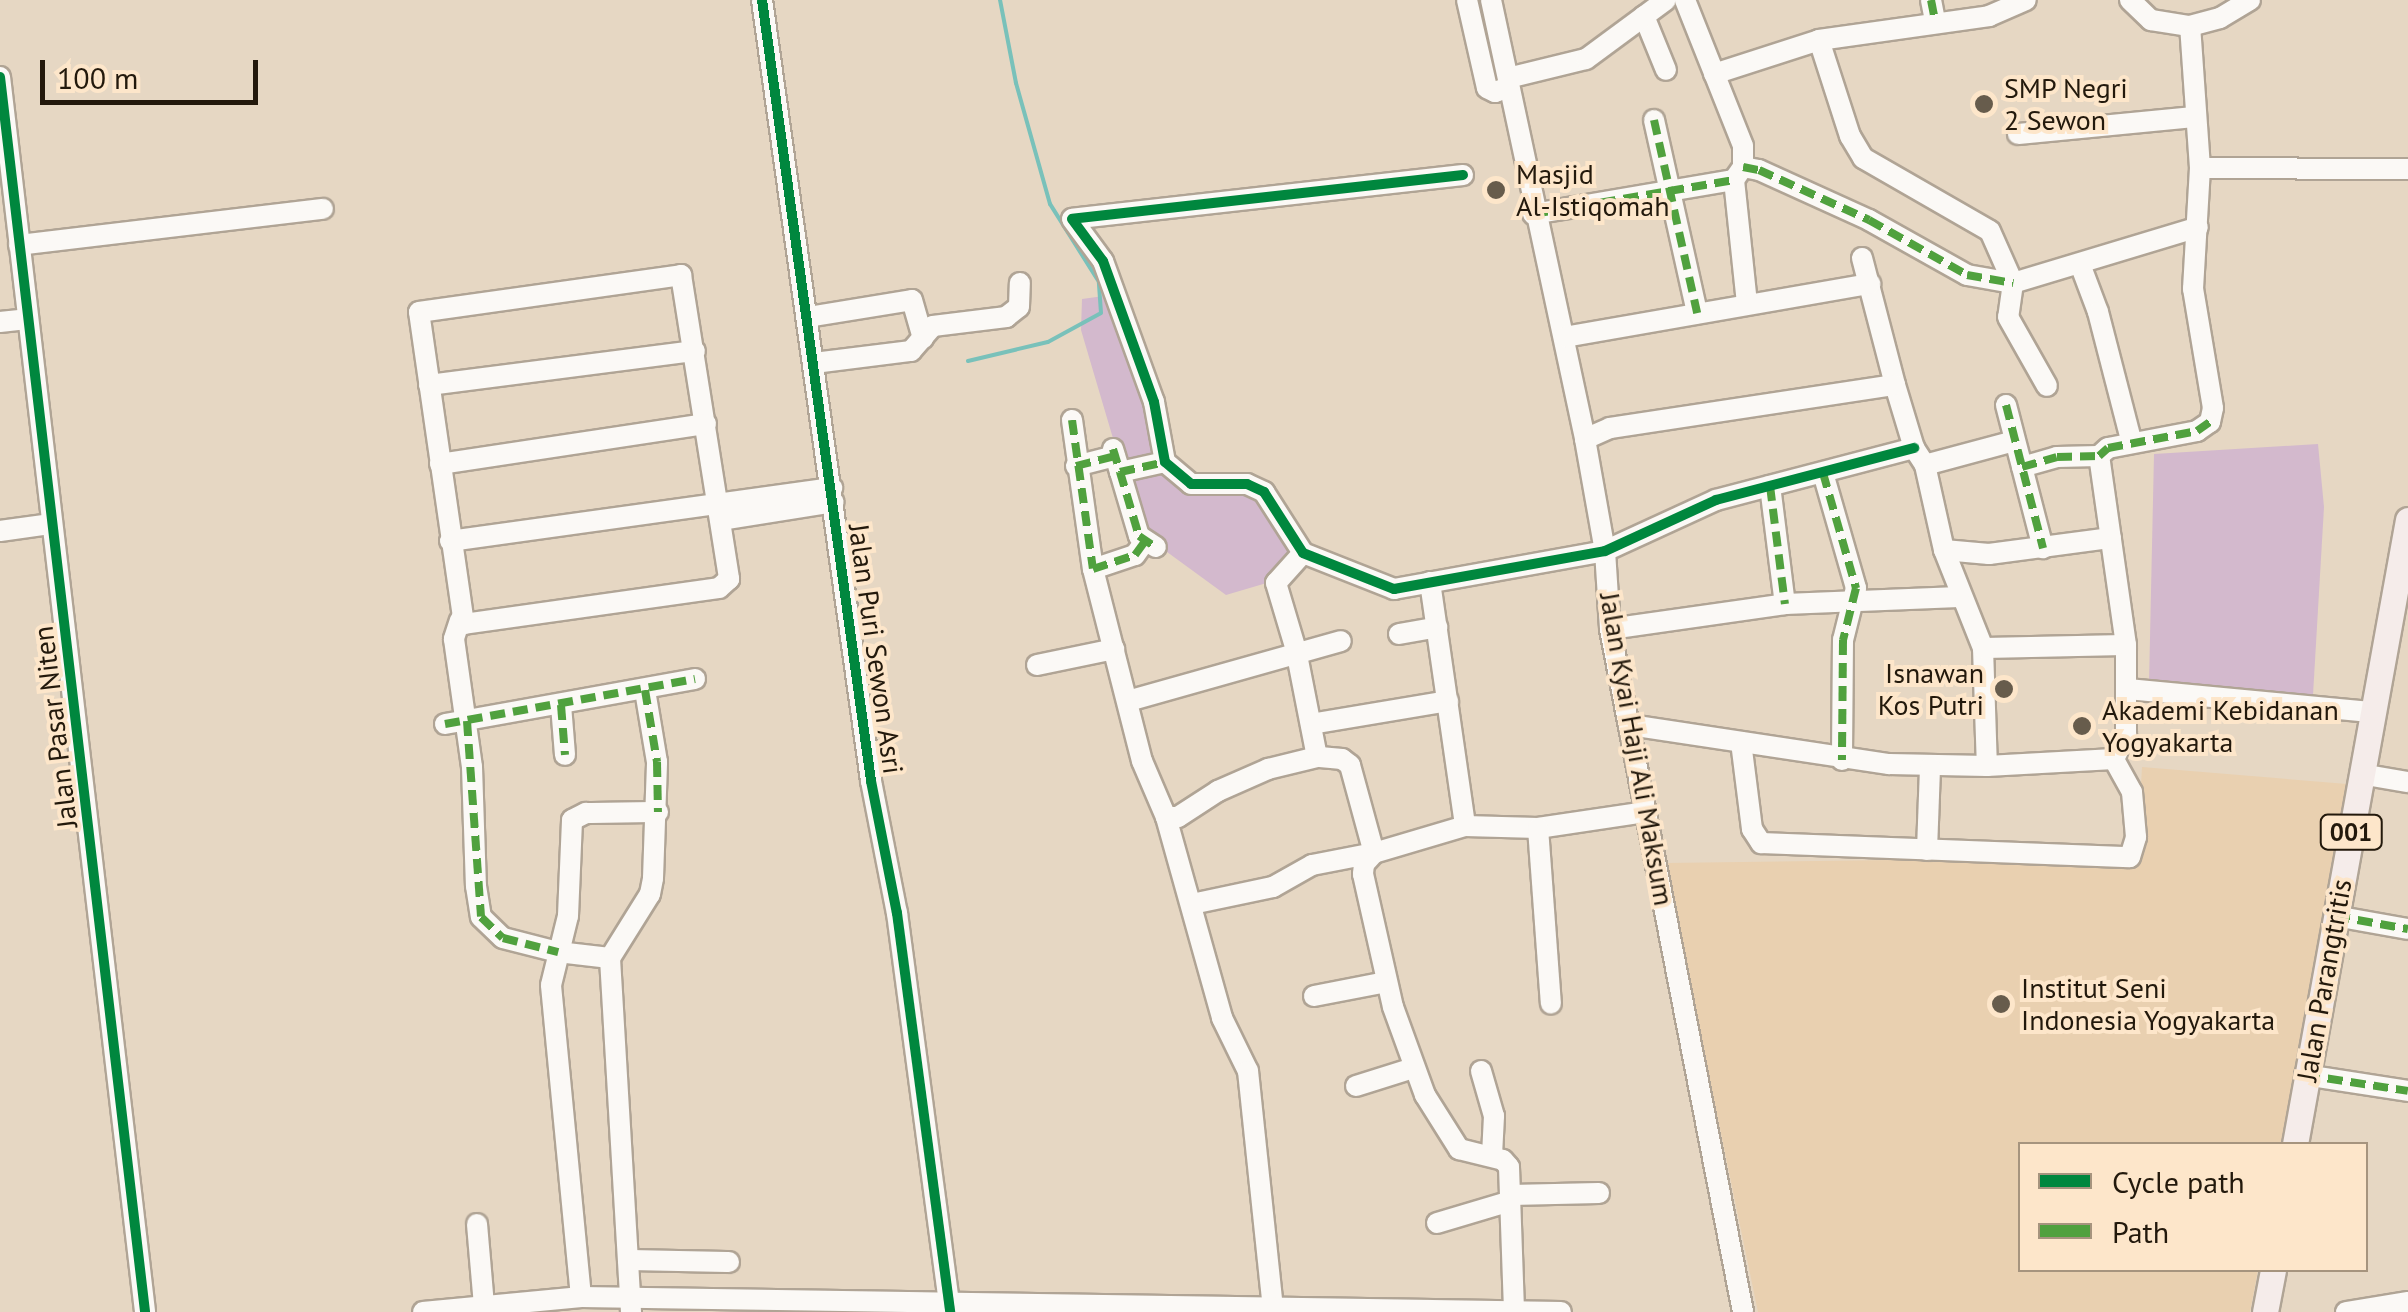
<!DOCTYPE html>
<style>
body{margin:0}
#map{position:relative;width:2408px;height:1312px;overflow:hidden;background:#e6d7c3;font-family:"PT Sans",sans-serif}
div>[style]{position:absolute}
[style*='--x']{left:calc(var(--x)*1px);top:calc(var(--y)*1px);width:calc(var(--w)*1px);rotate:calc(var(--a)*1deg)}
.built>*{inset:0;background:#e9d0b0}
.green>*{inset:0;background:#d3b9cd}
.stream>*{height:4px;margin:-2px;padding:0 2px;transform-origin:2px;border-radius:2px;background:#79c1ba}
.roads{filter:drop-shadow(2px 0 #b0a495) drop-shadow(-2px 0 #b0a495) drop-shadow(0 2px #b0a495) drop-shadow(0 -2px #b0a495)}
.minor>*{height:20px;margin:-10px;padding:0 10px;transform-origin:10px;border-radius:10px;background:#fbf9f6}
.major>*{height:25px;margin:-12.5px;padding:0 12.5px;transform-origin:12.5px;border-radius:12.5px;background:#f5ecea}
.quiet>*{height:8px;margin-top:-4px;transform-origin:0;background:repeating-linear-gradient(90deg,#50a13e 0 15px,transparent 0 23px)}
.cycleway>*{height:10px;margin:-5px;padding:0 5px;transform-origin:5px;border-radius:5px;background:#00873e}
.dots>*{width:28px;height:28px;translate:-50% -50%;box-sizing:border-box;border:5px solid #fde6ca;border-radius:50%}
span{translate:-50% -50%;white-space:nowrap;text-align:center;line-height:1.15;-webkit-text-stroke:8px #fde6ca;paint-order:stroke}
.shield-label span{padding:2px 8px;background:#fde6ca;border:2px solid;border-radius:8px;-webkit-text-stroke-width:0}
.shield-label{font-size:25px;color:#23190c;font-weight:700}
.poi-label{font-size:28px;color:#23190c}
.left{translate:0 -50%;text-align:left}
.right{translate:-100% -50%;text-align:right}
.street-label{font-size:28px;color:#23190c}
.legend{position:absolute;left:2018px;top:1142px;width:350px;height:130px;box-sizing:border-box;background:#fde6ca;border:2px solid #a6947e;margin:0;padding:12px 18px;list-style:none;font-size:30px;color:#23190c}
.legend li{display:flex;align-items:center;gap:20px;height:50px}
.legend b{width:50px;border:2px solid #a6947e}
.scale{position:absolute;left:40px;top:60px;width:218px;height:45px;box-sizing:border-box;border:5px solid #23190c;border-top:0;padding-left:12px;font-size:30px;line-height:35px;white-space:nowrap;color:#23190c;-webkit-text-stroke:8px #fde6ca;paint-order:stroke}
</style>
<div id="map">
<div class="built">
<i style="clip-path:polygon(2142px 767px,2347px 784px,2281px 1144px,2020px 1144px,2020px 1270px,2258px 1270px,2250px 1312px,1758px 1312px,1665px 863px,2137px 857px)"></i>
</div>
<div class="green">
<i style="clip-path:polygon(1111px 295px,1187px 488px,1255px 492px,1294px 558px,1270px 582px,1226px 595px,1141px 533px,1081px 330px,1082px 299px)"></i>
<i style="clip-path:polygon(2318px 444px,2324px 507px,2313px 695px,2149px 684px,2154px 454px)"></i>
</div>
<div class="stream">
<i style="--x:968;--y:361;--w:82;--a:-13.4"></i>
<i style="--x:1048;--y:342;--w:60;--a:-28.7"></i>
<i style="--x:1101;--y:313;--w:31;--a:-94"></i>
<i style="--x:1099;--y:282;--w:92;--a:-122.1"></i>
<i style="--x:1050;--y:204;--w:126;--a:-105.7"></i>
<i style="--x:1016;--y:83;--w:85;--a:-100.9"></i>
</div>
<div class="roads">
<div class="minor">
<i style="--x:762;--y:0;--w:789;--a:82.05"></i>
<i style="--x:871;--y:781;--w:135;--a:78.9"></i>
<i style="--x:897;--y:913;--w:403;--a:82.4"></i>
<i style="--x:1467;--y:0;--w:90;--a:77.2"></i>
<i style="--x:1487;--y:88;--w:9;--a:27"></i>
<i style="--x:1495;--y:92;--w:15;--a:-20"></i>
<i style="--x:1491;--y:0;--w:449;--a:77.9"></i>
<i style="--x:1585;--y:439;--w:114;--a:79.9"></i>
<i style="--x:1605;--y:551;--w:78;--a:86.3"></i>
<i style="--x:1610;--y:629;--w:696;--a:78.98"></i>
<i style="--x:1685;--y:0;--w:157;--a:68.3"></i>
<i style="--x:1743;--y:146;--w:21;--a:90"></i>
<i style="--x:1743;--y:167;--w:16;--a:125"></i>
<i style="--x:1734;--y:180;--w:125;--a:84"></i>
<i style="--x:1931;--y:0;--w:21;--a:79"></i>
<i style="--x:2130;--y:0;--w:29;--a:44"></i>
<i style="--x:2151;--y:20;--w:39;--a:9"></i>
<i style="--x:2190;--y:26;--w:31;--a:-15"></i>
<i style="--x:2220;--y:18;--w:35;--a:-31"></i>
<i style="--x:1644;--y:16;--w:58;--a:67.8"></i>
<i style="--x:1819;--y:40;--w:101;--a:72.1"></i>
<i style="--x:1850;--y:136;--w:26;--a:59"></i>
<i style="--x:1863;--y:158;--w:146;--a:29.9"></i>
<i style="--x:1990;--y:231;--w:57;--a:66.1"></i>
<i style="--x:2013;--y:283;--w:34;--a:98"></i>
<i style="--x:2008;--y:317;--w:79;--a:60.5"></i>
<i style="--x:1714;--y:74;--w:110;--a:-17.9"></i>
<i style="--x:1819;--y:40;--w:172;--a:-8"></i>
<i style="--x:1989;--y:16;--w:40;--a:-23.4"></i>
<i style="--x:0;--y:77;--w:1243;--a:83.3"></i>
<i style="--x:1508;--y:78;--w:80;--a:-13.7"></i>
<i style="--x:1586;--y:59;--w:99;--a:-36.4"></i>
<i style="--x:1654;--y:120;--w:198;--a:77.4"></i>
<i style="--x:2018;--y:134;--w:177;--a:-5.5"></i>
<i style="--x:1743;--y:167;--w:16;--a:11"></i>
<i style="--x:1759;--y:170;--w:121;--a:24.4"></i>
<i style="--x:1869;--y:220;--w:112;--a:29.3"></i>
<i style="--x:1967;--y:275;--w:47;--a:9.9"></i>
<i style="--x:2013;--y:283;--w:193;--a:-16.8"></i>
<i style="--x:2200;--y:168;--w:208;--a:0.3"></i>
<i style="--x:1463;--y:175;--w:393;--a:173.6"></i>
<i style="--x:1072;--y:219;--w:52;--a:53.6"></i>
<i style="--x:1103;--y:261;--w:150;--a:70.1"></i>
<i style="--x:1154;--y:402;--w:61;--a:79.6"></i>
<i style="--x:1165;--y:462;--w:34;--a:40"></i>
<i style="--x:1191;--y:484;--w:56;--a:0"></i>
<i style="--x:1247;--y:484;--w:19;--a:25"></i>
<i style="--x:1264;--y:492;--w:72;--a:57.4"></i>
<i style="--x:1303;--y:553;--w:98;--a:21.6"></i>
<i style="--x:1394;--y:589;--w:214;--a:-10.2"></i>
<i style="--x:1605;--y:551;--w:122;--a:-24.7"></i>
<i style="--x:1716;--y:500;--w:205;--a:-14.7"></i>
<i style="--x:1533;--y:214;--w:204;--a:-9.6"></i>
<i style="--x:19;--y:245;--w:306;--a:-6.8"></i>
<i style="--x:1862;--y:258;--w:131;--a:75.4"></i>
<i style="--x:1895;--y:385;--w:66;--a:73.2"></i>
<i style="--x:1914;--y:448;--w:20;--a:57"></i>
<i style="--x:1925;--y:465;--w:87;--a:77.4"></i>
<i style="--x:1944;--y:550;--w:105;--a:68.3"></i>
<i style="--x:1983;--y:648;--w:118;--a:88.1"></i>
<i style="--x:2080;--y:264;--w:51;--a:69.4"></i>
<i style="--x:2098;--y:312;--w:135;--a:75.5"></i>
<i style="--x:681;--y:275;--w:308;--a:81"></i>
<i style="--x:729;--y:579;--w:13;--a:138"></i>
<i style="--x:719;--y:588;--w:258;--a:172"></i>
<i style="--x:464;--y:624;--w:315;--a:-98.2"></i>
<i style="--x:419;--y:312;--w:265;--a:-8"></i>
<i style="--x:808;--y:317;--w:105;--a:-9.3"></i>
<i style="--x:912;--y:300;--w:40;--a:74"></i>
<i style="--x:0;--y:322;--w:27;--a:-6"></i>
<i style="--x:1565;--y:337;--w:310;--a:-9.9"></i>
<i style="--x:814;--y:363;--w:98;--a:-7.1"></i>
<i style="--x:911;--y:351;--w:33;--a:-49"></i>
<i style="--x:933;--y:326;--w:74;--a:-7"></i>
<i style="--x:1006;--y:317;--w:16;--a:-38"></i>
<i style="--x:1019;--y:307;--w:24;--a:-88"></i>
<i style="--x:429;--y:385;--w:268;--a:-7.3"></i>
<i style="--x:2006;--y:405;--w:148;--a:75.5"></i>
<i style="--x:1072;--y:420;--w:150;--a:82"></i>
<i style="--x:1093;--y:569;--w:198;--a:75.7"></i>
<i style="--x:1142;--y:761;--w:61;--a:66.8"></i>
<i style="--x:1166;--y:817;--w:12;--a:0"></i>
<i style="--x:1178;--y:817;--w:48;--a:-33"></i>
<i style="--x:1218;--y:791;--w:55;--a:-23.7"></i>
<i style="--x:1268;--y:769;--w:50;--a:-13.8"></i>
<i style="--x:1585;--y:439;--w:27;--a:-24"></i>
<i style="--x:1610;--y:428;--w:288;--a:-8.6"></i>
<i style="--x:1113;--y:449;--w:24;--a:73"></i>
<i style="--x:1120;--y:472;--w:46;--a:-12.5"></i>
<i style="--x:440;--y:464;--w:269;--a:-8.6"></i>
<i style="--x:1925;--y:465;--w:92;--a:-15.1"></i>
<i style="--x:1076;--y:466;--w:40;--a:-14.4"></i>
<i style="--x:2022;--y:467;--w:36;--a:-16"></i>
<i style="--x:2057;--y:457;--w:42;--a:-1.4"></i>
<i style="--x:2099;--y:456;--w:12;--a:-42"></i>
<i style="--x:2108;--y:448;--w:91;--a:-10.8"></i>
<i style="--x:2197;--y:431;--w:16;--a:-35"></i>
<i style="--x:2210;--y:422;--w:14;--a:-78"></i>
<i style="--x:2213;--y:408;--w:121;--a:-99.5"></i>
<i style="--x:2193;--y:289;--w:121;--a:-86.7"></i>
<i style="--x:2200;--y:168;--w:142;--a:-94"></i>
<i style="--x:1120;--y:472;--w:67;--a:73.5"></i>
<i style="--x:1139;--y:536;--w:20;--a:33"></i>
<i style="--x:1823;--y:473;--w:120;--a:74"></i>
<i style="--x:1856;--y:588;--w:54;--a:104"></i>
<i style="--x:1843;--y:640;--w:120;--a:90.5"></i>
<i style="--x:1770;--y:486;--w:119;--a:82.8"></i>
<i style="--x:722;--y:520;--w:113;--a:-9.1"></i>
<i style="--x:0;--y:531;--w:50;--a:-8"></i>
<i style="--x:450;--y:541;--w:386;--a:-7.9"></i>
<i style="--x:1944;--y:550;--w:45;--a:5.1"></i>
<i style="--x:1989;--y:554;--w:123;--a:-7.5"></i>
<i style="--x:1093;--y:569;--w:44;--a:-18.4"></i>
<i style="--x:1135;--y:555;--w:17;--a:-54"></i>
<i style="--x:1430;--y:582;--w:246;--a:81.8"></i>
<i style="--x:1465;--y:826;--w:73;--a:1.6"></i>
<i style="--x:1538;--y:828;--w:108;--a:-8.5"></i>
<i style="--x:460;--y:620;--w:20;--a:108"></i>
<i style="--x:454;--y:639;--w:129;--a:82"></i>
<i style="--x:472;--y:767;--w:119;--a:88.1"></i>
<i style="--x:476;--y:886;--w:31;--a:81"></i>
<i style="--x:481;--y:917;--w:30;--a:44"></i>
<i style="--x:503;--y:938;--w:57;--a:14.3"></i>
<i style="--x:558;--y:952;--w:52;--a:6.6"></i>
<i style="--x:1610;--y:629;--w:177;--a:-8.1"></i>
<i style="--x:1785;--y:604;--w:174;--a:-2.3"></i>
<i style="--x:1399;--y:634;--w:39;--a:-10"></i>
<i style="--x:1983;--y:648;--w:143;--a:-1.2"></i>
<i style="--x:1037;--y:665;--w:79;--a:-11.7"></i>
<i style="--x:2127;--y:689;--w:245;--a:5.4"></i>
<i style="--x:1128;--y:701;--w:221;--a:-15.7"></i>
<i style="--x:561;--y:705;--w:50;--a:85.4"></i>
<i style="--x:445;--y:724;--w:254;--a:-10.2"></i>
<i style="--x:1311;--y:724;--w:139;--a:-9.5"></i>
<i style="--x:1630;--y:725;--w:262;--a:8.6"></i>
<i style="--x:1889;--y:764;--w:98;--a:1.2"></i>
<i style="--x:1987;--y:766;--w:127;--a:-3.2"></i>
<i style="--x:1741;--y:742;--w:88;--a:82.8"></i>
<i style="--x:1752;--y:829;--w:17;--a:57"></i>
<i style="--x:1761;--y:843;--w:369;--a:2.2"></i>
<i style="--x:2130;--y:857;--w:21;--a:-73"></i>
<i style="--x:2136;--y:837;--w:45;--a:-95.1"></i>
<i style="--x:2132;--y:792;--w:38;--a:-119"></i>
<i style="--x:2114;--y:759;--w:28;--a:-64"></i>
<i style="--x:2126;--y:734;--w:89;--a:-90"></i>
<i style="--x:2126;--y:645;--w:191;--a:-98.1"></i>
<i style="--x:2361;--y:774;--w:48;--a:9.7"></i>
<i style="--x:1166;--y:817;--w:209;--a:74.4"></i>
<i style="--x:1222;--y:1018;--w:59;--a:63.9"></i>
<i style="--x:1248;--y:1071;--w:237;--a:84"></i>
<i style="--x:1465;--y:826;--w:95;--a:163.5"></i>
<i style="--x:1374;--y:853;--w:15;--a:132"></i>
<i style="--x:1364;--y:864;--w:10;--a:96"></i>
<i style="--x:1363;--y:874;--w:136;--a:77.3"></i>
<i style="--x:1393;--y:1007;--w:94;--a:70"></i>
<i style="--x:1425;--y:1095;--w:64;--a:57.8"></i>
<i style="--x:1459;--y:1149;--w:45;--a:14"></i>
<i style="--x:1503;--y:1160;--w:9;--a:49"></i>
<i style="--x:1509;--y:1167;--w:145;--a:88"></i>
<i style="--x:1538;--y:828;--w:176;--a:85.8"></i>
<i style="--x:1927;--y:850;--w:83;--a:-87.9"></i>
<i style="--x:1192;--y:904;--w:83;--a:-11.9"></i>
<i style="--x:1273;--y:887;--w:45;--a:-29.4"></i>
<i style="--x:1312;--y:865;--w:63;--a:-11"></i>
<i style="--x:1374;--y:853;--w:91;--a:-105.3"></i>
<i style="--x:1350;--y:765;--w:10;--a:-143"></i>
<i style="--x:1342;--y:759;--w:25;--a:-175"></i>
<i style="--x:1317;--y:757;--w:109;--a:-101.1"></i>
<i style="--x:1296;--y:650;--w:70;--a:-106.6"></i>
<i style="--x:1276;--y:583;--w:40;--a:-48"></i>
<i style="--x:2335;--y:916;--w:74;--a:10.1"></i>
<i style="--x:1314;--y:996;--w:73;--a:-11"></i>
<i style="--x:1481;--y:1071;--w:47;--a:73.9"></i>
<i style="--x:1494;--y:1116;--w:40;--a:92.9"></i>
<i style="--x:2305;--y:1075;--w:104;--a:8.8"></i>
<i style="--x:1356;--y:1086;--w:60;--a:-17.5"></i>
<i style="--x:1511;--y:1195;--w:88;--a:-1.3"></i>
<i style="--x:1437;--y:1223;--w:77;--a:-16.6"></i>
<i style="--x:477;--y:1224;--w:82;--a:85.1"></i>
<i style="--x:628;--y:1260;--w:101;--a:1.1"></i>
<i style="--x:581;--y:1297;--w:313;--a:-95.5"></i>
<i style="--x:551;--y:985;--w:71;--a:-76.2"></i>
<i style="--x:568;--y:916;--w:96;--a:-87.6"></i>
<i style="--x:572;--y:820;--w:16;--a:-27"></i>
<i style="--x:586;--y:813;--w:72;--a:-0.8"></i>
<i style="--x:423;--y:1312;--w:159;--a:-5.4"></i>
<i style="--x:581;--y:1297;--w:980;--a:0.88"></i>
<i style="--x:631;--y:1312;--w:355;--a:-93.4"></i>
<i style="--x:610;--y:958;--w:75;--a:-58"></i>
<i style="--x:650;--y:894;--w:16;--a:-79"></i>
<i style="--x:653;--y:878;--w:116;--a:-88"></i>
<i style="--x:657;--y:762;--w:73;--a:-99.5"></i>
<i style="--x:2346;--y:1312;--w:63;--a:-9.2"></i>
</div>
<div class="major">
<i style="--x:2295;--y:1144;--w:634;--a:-79.74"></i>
<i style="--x:2265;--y:1312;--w:43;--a:-79.2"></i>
</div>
</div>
<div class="quiet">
<i style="--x:1931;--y:0;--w:21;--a:79"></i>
<i style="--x:1654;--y:120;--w:198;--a:77.4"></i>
<i style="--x:1743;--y:167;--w:16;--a:11"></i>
<i style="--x:1759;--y:170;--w:121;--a:24.4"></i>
<i style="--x:1869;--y:220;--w:112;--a:29.3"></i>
<i style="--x:1967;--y:275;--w:47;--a:9.9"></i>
<i style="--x:1533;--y:214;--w:204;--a:-9.6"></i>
<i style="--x:2006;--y:405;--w:148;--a:75.5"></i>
<i style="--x:1072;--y:420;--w:150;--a:82"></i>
<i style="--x:1093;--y:569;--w:44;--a:-18.4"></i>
<i style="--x:1135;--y:555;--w:17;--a:-54"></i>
<i style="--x:1113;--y:449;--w:24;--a:73"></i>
<i style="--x:1120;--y:472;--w:46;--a:-12.5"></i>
<i style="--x:1076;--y:466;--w:40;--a:-14.4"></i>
<i style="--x:2022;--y:467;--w:36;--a:-16"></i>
<i style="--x:2057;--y:457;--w:42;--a:-1.4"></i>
<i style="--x:2099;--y:456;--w:12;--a:-42"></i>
<i style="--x:2108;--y:448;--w:91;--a:-10.8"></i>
<i style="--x:2197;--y:431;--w:16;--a:-35"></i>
<i style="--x:1120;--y:472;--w:67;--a:73.5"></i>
<i style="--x:1139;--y:536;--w:18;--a:34"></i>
<i style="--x:1823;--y:473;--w:120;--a:74"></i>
<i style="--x:1856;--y:588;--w:54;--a:104"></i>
<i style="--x:1843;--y:640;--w:120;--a:90.5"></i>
<i style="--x:1770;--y:486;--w:119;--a:82.8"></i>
<i style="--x:645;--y:690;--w:73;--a:80.5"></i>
<i style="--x:657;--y:762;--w:50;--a:88.9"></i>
<i style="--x:561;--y:705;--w:50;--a:85.4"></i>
<i style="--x:467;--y:721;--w:196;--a:85.9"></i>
<i style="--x:481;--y:917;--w:30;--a:44"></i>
<i style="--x:503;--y:938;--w:57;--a:14.3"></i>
<i style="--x:445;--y:724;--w:254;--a:-10.2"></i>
<i style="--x:2335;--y:916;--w:74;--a:10.1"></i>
<i style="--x:2305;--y:1075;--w:104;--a:8.8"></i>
</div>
<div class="cycleway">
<i style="--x:762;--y:0;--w:789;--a:82.05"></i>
<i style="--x:871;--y:781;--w:135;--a:78.9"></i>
<i style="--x:897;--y:913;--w:403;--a:82.4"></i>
<i style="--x:0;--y:77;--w:1243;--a:83.3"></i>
<i style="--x:1463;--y:175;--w:393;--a:173.6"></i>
<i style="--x:1072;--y:219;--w:52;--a:53.6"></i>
<i style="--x:1103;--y:261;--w:150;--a:70.1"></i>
<i style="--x:1154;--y:402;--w:61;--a:79.6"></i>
<i style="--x:1165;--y:462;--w:34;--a:40"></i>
<i style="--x:1191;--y:484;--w:56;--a:0"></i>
<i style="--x:1247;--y:484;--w:19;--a:25"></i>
<i style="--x:1264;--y:492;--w:72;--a:57.4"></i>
<i style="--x:1303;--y:553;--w:98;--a:21.6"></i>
<i style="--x:1394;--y:589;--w:214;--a:-10.2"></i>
<i style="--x:1605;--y:551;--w:122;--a:-24.7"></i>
<i style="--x:1716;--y:500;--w:205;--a:-14.7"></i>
</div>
<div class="dots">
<i style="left:1984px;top:104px;background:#675c4c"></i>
<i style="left:1496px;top:190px;background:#675c4c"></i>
<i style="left:2004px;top:689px;background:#675c4c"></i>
<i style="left:2082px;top:726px;background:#675c4c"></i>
<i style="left:2001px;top:1004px;background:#675c4c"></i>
</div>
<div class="shield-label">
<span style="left:2351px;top:832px">001</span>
</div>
<div class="poi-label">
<span class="left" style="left:2004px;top:104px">SMP Negri<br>2 Sewon</span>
<span class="left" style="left:1516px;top:190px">Masjid<br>Al-Istiqomah</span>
<span class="right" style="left:1984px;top:689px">Isnawan<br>Kos Putri</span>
<span class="left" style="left:2102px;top:726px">Akademi Kebidanan<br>Yogyakarta</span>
<span class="left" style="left:2021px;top:1004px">Institut Seni<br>Indonesia Yogyakarta</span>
</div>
<div class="street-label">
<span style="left:876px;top:649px;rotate:82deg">Jalan Puri Sewon Asri</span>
<span style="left:55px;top:727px;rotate:-97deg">Jalan Pasar Niten</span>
<span style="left:1637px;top:749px;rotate:80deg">Jalan Kyai Haji Ali Maksum</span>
<span style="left:2324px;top:980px;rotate:-80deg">Jalan Parangtritis</span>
</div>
<ul class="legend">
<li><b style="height:12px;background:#00873e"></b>Cycle path</li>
<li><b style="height:12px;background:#50a13e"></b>Path</li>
</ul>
<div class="scale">100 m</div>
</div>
